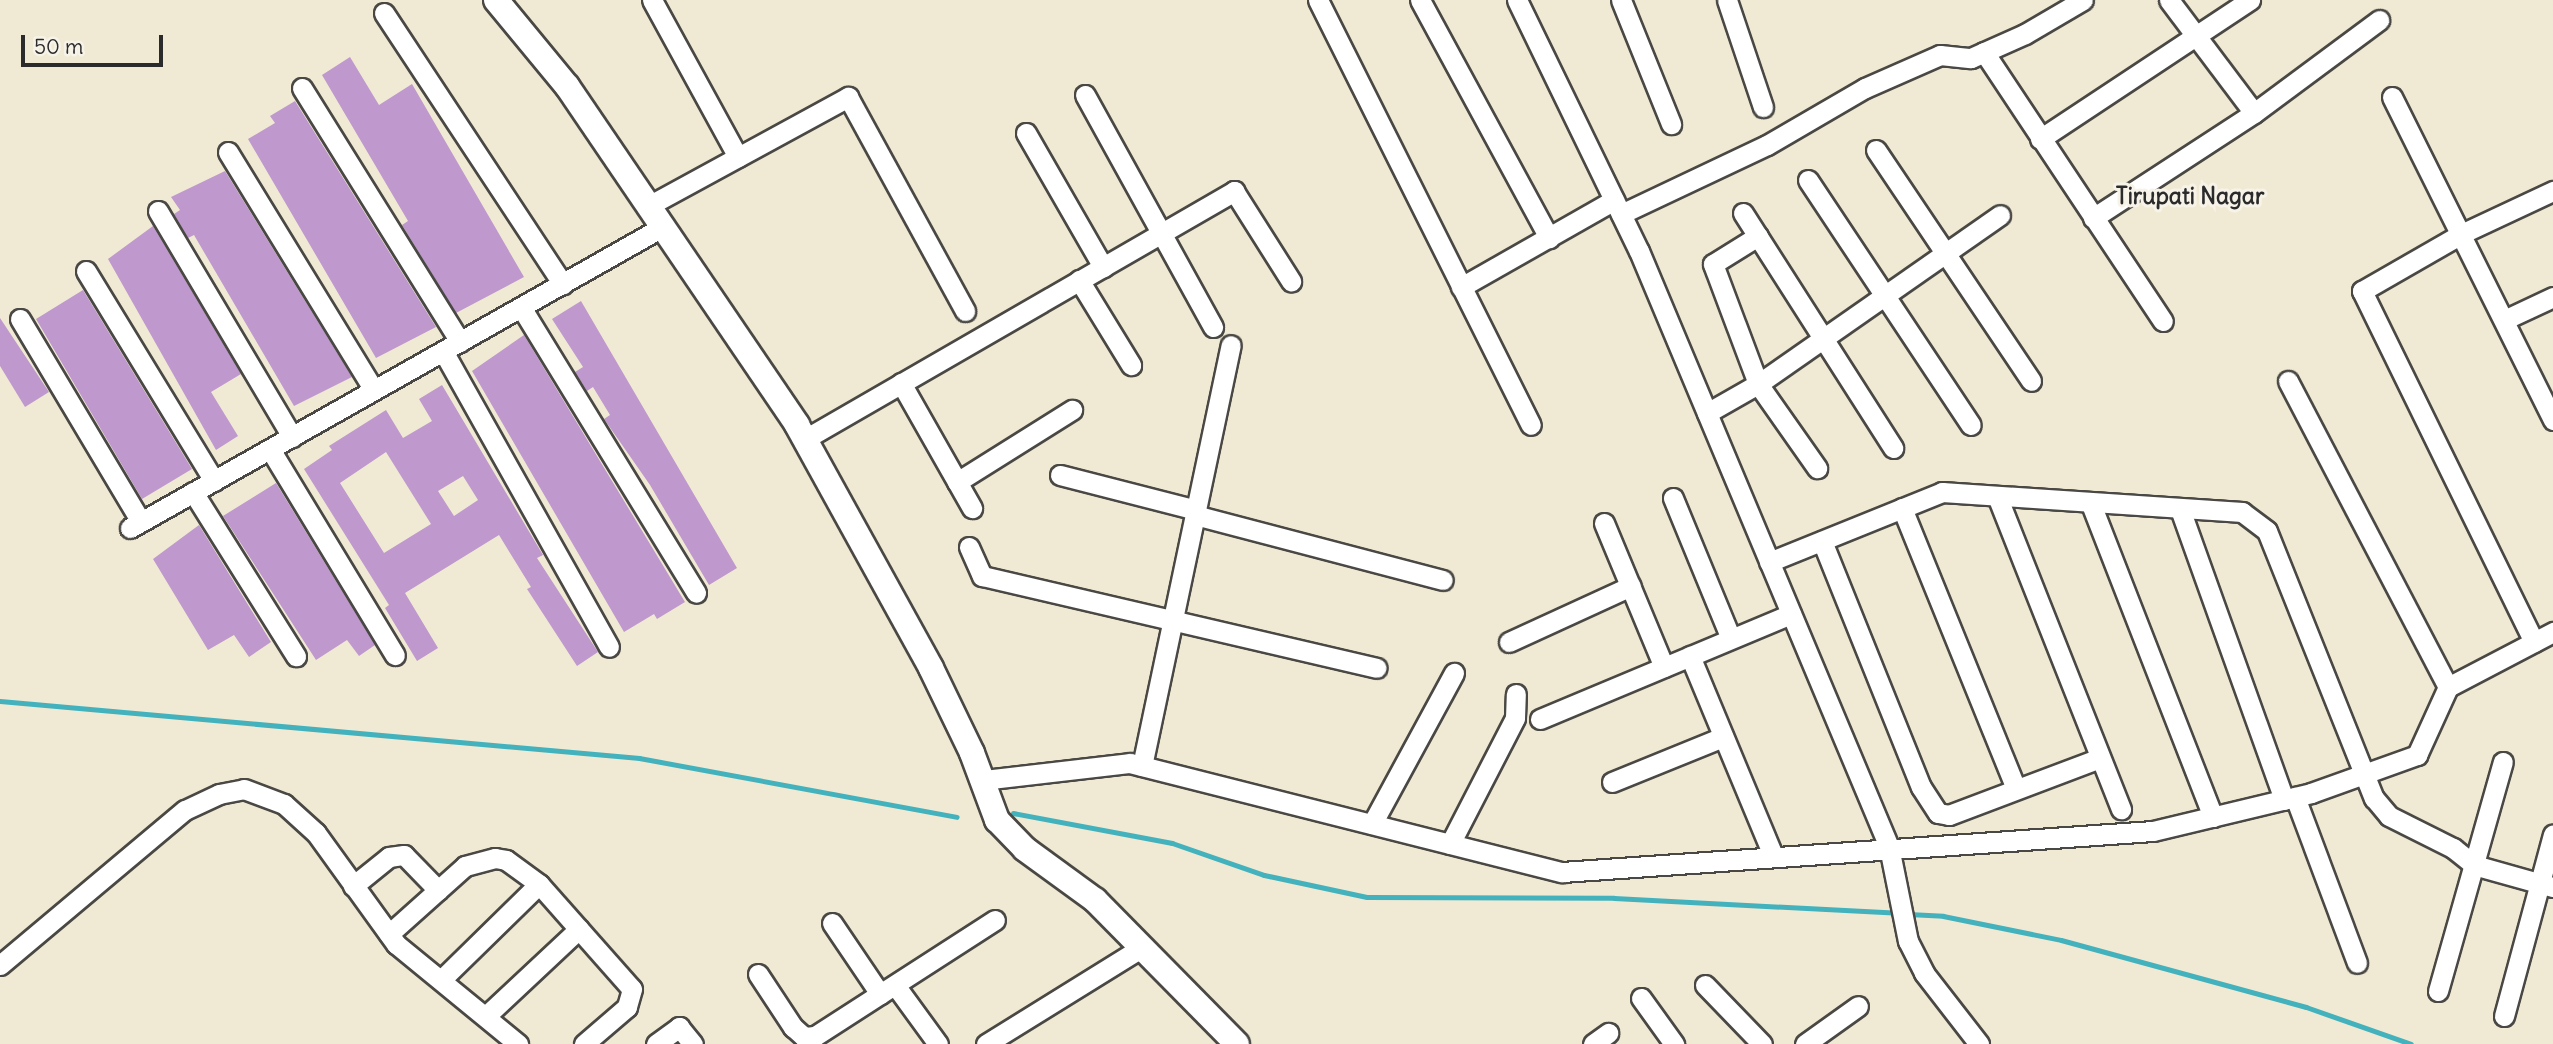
<!DOCTYPE html>
<style>
body{margin:0}
#map{position:relative;width:2553px;height:1044px;overflow:hidden;background:#f0ead4;font-family:Delius,sans-serif}
div>[style]{position:absolute}
[style*='--x']{left:calc(var(--x)*1px);top:calc(var(--y)*1px);width:calc(var(--w)*1px);rotate:calc(var(--a)*1deg)}
.stream>*{height:5px;margin:-2.5px;padding:0 2.5px;transform-origin:2.5px;border-radius:2.5px;background:#43b2bd}
.building>*{inset:0;background:#bf98ce}
.roads{filter:drop-shadow(2px 0 #494844) drop-shadow(-2px 0 #494844) drop-shadow(0 2px #494844) drop-shadow(0 -2px #494844)}
.minor>*{height:19px;margin:-9.5px;padding:0 9.5px;transform-origin:9.5px;border-radius:9.5px;background:#fff}
.tertiary>*{height:24px;margin:-12px;padding:0 12px;transform-origin:12px;border-radius:12px;background:#fff}
span{translate:-50% -50%;white-space:nowrap;text-align:center;line-height:1.15;-webkit-text-stroke:6px #f7f3e8;paint-order:stroke}
.quarter-label{font-size:23px;color:#2b2b2b;font-weight:700}
.scale{position:absolute;left:21px;top:35px;width:142px;height:32px;box-sizing:border-box;border:4px solid #2b2b2b;border-top:0;padding-left:9px;font-size:21px;line-height:24px;white-space:nowrap;color:#2b2b2b;-webkit-text-stroke:5px #f7f3e8;paint-order:stroke}
</style>
<div id="map">
<div class="stream">
<i style="--x:0;--y:701;--w:642;--a:5.1"></i>
<i style="--x:639;--y:758;--w:323;--a:10.5"></i>
<i style="--x:1013;--y:813;--w:162;--a:10.7"></i>
<i style="--x:1172;--y:843;--w:97;--a:19.2"></i>
<i style="--x:1264;--y:875;--w:105;--a:12.1"></i>
<i style="--x:1367;--y:897;--w:247;--a:0.2"></i>
<i style="--x:1614;--y:898;--w:284;--a:3"></i>
<i style="--x:1908;--y:914;--w:35;--a:3"></i>
<i style="--x:1943;--y:916;--w:120;--a:11.5"></i>
<i style="--x:2061;--y:940;--w:254;--a:15.3"></i>
<i style="--x:2306;--y:1007;--w:111;--a:19.4"></i>
</div>
<div class="building">
<i style="clip-path:polygon(350px 57px,379px 105px,412px 84px,524px 277px,456px 313px,402px 225px,408px 221px,322px 75px)"></i>
<i style="clip-path:polygon(295px 101px,436px 327px,376px 358px,248px 139px,275px 123px,270px 116px)"></i>
<i style="clip-path:polygon(225px 171px,352px 377px,294px 406px,194px 235px,188px 238px,174px 214px,180px 210px,171px 197px)"></i>
<i style="clip-path:polygon(153px 226px,241px 374px,211px 392px,238px 436px,216px 450px,108px 259px)"></i>
<i style="clip-path:polygon(83px 290px,192px 469px,142px 499px,36px 319px)"></i>
<i style="clip-path:polygon(581px 301px,737px 568px,709px 585px,650px 485px,604px 419px,610px 415px,593px 387px,587px 391px,575px 372px,583px 367px,552px 319px)"></i>
<i style="clip-path:polygon(0 318px,49px 392px,25px 407px,0 366px)"></i>
<i style="clip-path:polygon(524px 335px,685px 602px,657px 619px,654px 614px,624px 632px,472px 371px)"></i>
<i style="clip-path:polygon(evenodd,442px 385px,543px 555px,537px 558px,598px 652px,577px 666px,527px 589px,531px 587px,499px 535px,405px 593px,438px 648px,417px 661px,385px 608px,389px 605px,304px 469px,332px 450px,329px 446px,386px 410px,403px 438px,432px 421px,419px 399px,442px 385px,386px 452px,431px 524px,384px 553px,340px 483px,386px 452px,442px 385px,463px 476px,478px 500px,454px 516px,438px 491px,463px 476px)"></i>
<i style="clip-path:polygon(276px 483px,375px 645px,359px 656px,347px 640px,316px 660px,223px 516px)"></i>
<i style="clip-path:polygon(199px 525px,271px 642px,249px 657px,234px 635px,208px 650px,153px 559px)"></i>
</div>
<div class="roads">
<div class="minor">
<i style="--x:652;--y:0;--w:179;--a:61.3"></i>
<i style="--x:1318;--y:0;--w:475;--a:63.4"></i>
<i style="--x:1420;--y:0;--w:271;--a:61.5"></i>
<i style="--x:1517;--y:0;--w:279;--a:64.1"></i>
<i style="--x:1639;--y:251;--w:646;--a:67.24"></i>
<i style="--x:1889;--y:847;--w:96;--a:78.6"></i>
<i style="--x:1908;--y:941;--w:36;--a:63"></i>
<i style="--x:1924;--y:973;--w:90;--a:52.2"></i>
<i style="--x:1621;--y:0;--w:134;--a:68"></i>
<i style="--x:1727;--y:0;--w:113;--a:71.4"></i>
<i style="--x:2169;--y:0;--w:141;--a:53"></i>
<i style="--x:384;--y:13;--w:325;--a:56.6"></i>
<i style="--x:1984;--y:52;--w:323;--a:56.4"></i>
<i style="--x:302;--y:88;--w:299;--a:58.1"></i>
<i style="--x:1085;--y:95;--w:265;--a:61.1"></i>
<i style="--x:2392;--y:97;--w:361;--a:63.5"></i>
<i style="--x:1026;--y:133;--w:155;--a:60.1"></i>
<i style="--x:2040;--y:139;--w:252;--a:-33.5"></i>
<i style="--x:1876;--y:150;--w:278;--a:56.1"></i>
<i style="--x:228;--y:152;--w:279;--a:58.5"></i>
<i style="--x:1808;--y:180;--w:294;--a:56.4"></i>
<i style="--x:650;--y:205;--w:226;--a:-28.6"></i>
<i style="--x:848;--y:97;--w:244;--a:61.3"></i>
<i style="--x:158;--y:211;--w:263;--a:59.3"></i>
<i style="--x:1743;--y:213;--w:279;--a:57.4"></i>
<i style="--x:1621;--y:214;--w:161;--a:-25.3"></i>
<i style="--x:1767;--y:145;--w:113;--a:-30.2"></i>
<i style="--x:1865;--y:88;--w:82;--a:-23.7"></i>
<i style="--x:1940;--y:55;--w:31;--a:6"></i>
<i style="--x:1971;--y:58;--w:59;--a:-24"></i>
<i style="--x:2025;--y:34;--w:67;--a:-30.4"></i>
<i style="--x:2093;--y:218;--w:192;--a:-33.1"></i>
<i style="--x:2254;--y:113;--w:156;--a:-36.6"></i>
<i style="--x:1758;--y:236;--w:53;--a:148.1"></i>
<i style="--x:1713;--y:264;--w:128;--a:69.4"></i>
<i style="--x:1758;--y:384;--w:103;--a:54.9"></i>
<i style="--x:86;--y:271;--w:246;--a:58.6"></i>
<i style="--x:1079;--y:280;--w:100;--a:58.5"></i>
<i style="--x:1461;--y:287;--w:176;--a:-29.6"></i>
<i style="--x:521;--y:307;--w:335;--a:58.5"></i>
<i style="--x:20;--y:319;--w:236;--a:59.2"></i>
<i style="--x:2504;--y:320;--w:54;--a:-25.1"></i>
<i style="--x:443;--y:351;--w:339;--a:60.7"></i>
<i style="--x:2288;--y:381;--w:345;--a:62.4"></i>
<i style="--x:901;--y:383;--w:144;--a:60.4"></i>
<i style="--x:1707;--y:413;--w:59;--a:-29.6"></i>
<i style="--x:1758;--y:384;--w:295;--a:-34.9"></i>
<i style="--x:805;--y:439;--w:496;--a:-30"></i>
<i style="--x:1234;--y:191;--w:107;--a:57.7"></i>
<i style="--x:270;--y:449;--w:241;--a:58.8"></i>
<i style="--x:1060;--y:475;--w:140;--a:14.4"></i>
<i style="--x:957;--y:482;--w:136;--a:-32.1"></i>
<i style="--x:193;--y:492;--w:194;--a:57.9"></i>
<i style="--x:1997;--y:496;--w:337;--a:68.4"></i>
<i style="--x:1673;--y:498;--w:152;--a:67.6"></i>
<i style="--x:2091;--y:504;--w:336;--a:68.7"></i>
<i style="--x:1902;--y:508;--w:303;--a:67.9"></i>
<i style="--x:2180;--y:509;--w:309;--a:70.3"></i>
<i style="--x:1195;--y:515;--w:256;--a:14.7"></i>
<i style="--x:1604;--y:523;--w:156;--a:67.4"></i>
<i style="--x:130;--y:528;--w:613;--a:-29.49"></i>
<i style="--x:1822;--y:541;--w:265;--a:68.1"></i>
<i style="--x:1921;--y:787;--w:31;--a:57"></i>
<i style="--x:1938;--y:813;--w:11;--a:10"></i>
<i style="--x:1949;--y:815;--w:161;--a:-20.7"></i>
<i style="--x:969;--y:547;--w:32;--a:66"></i>
<i style="--x:982;--y:576;--w:405;--a:13.1"></i>
<i style="--x:1769;--y:562;--w:187;--a:-22"></i>
<i style="--x:1942;--y:492;--w:301;--a:3.8"></i>
<i style="--x:2242;--y:512;--w:31;--a:37"></i>
<i style="--x:2267;--y:531;--w:288;--a:68.2"></i>
<i style="--x:2374;--y:798;--w:23;--a:50"></i>
<i style="--x:2389;--y:816;--w:72;--a:26.6"></i>
<i style="--x:2453;--y:848;--w:27;--a:39"></i>
<i style="--x:2474;--y:865;--w:82;--a:15.6"></i>
<i style="--x:1509;--y:642;--w:134;--a:-24.7"></i>
<i style="--x:2534;--y:642;--w:391;--a:-116.1"></i>
<i style="--x:2362;--y:291;--w:114;--a:-29.9"></i>
<i style="--x:2461;--y:234;--w:102;--a:-25.1"></i>
<i style="--x:1690;--y:656;--w:216;--a:67.4"></i>
<i style="--x:1540;--y:719;--w:272;--a:-22.7"></i>
<i style="--x:1142;--y:766;--w:430;--a:-78.1"></i>
<i style="--x:983;--y:780;--w:148;--a:-6.6"></i>
<i style="--x:1130;--y:763;--w:446;--a:14.2"></i>
<i style="--x:1562;--y:872;--w:592;--a:-3.97"></i>
<i style="--x:2153;--y:831;--w:163;--a:-13.5"></i>
<i style="--x:2311;--y:793;--w:113;--a:-19.7"></i>
<i style="--x:2417;--y:755;--w:75;--a:-65.5"></i>
<i style="--x:2448;--y:687;--w:119;--a:-27.6"></i>
<i style="--x:1612;--y:782;--w:120;--a:-22.1"></i>
<i style="--x:2295;--y:797;--w:177;--a:69.5"></i>
<i style="--x:1372;--y:824;--w:172;--a:-61.5"></i>
<i style="--x:1450;--y:844;--w:142;--a:-62.7"></i>
<i style="--x:1515;--y:718;--w:24;--a:-88"></i>
<i style="--x:353;--y:886;--w:46;--a:-38.9"></i>
<i style="--x:389;--y:857;--w:15;--a:-8"></i>
<i style="--x:404;--y:855;--w:49;--a:45.8"></i>
<i style="--x:832;--y:923;--w:86;--a:55.9"></i>
<i style="--x:389;--y:934;--w:102;--a:-41.8"></i>
<i style="--x:465;--y:866;--w:31;--a:-15"></i>
<i style="--x:495;--y:858;--w:11;--a:10"></i>
<i style="--x:506;--y:860;--w:41;--a:36"></i>
<i style="--x:539;--y:884;--w:140;--a:48.5"></i>
<i style="--x:632;--y:989;--w:19;--a:106"></i>
<i style="--x:627;--y:1007;--w:57;--a:139.3"></i>
<i style="--x:0;--y:965;--w:241;--a:-40"></i>
<i style="--x:185;--y:810;--w:38;--a:-25"></i>
<i style="--x:219;--y:794;--w:25;--a:-11"></i>
<i style="--x:244;--y:789;--w:43;--a:20.6"></i>
<i style="--x:284;--y:804;--w:43;--a:42.2"></i>
<i style="--x:316;--y:833;--w:137;--a:54.2"></i>
<i style="--x:396;--y:944;--w:158;--a:39.3"></i>
<i style="--x:758;--y:974;--w:64;--a:56.6"></i>
<i style="--x:793;--y:1027;--w:15;--a:42"></i>
<i style="--x:804;--y:1037;--w:11;--a:-5"></i>
<i style="--x:815;--y:1036;--w:214;--a:-32.8"></i>
<i style="--x:441;--y:980;--w:137;--a:-44.4"></i>
<i style="--x:895;--y:985;--w:73;--a:53.9"></i>
<i style="--x:1705;--y:985;--w:82;--a:46"></i>
<i style="--x:2438;--y:991;--w:238;--a:-74.2"></i>
<i style="--x:1641;--y:998;--w:57;--a:54.3"></i>
<i style="--x:487;--y:1015;--w:126;--a:-43.1"></i>
<i style="--x:2504;--y:1016;--w:188;--a:-74.9"></i>
<i style="--x:656;--y:1044;--w:29;--a:-36"></i>
<i style="--x:679;--y:1027;--w:22;--a:51"></i>
<i style="--x:986;--y:1044;--w:182;--a:-31.8"></i>
<i style="--x:1593;--y:1044;--w:19;--a:-36"></i>
<i style="--x:1805;--y:1044;--w:65;--a:-35.6"></i>
</div>
<div class="tertiary">
<i style="--x:496;--y:0;--w:112;--a:50.5"></i>
<i style="--x:567;--y:86;--w:410;--a:55.8"></i>
<i style="--x:797;--y:425;--w:277;--a:61.1"></i>
<i style="--x:931;--y:668;--w:94;--a:64.2"></i>
<i style="--x:972;--y:753;--w:72;--a:69.5"></i>
<i style="--x:997;--y:820;--w:40;--a:46"></i>
<i style="--x:1025;--y:849;--w:87;--a:36.1"></i>
<i style="--x:1095;--y:900;--w:202;--a:45.4"></i>
</div>
</div>
<div class="quarter-label">
<span style="left:2190px;top:196px">Tirupati Nagar</span>
</div>
<div class="scale">50 m</div>
</div>
